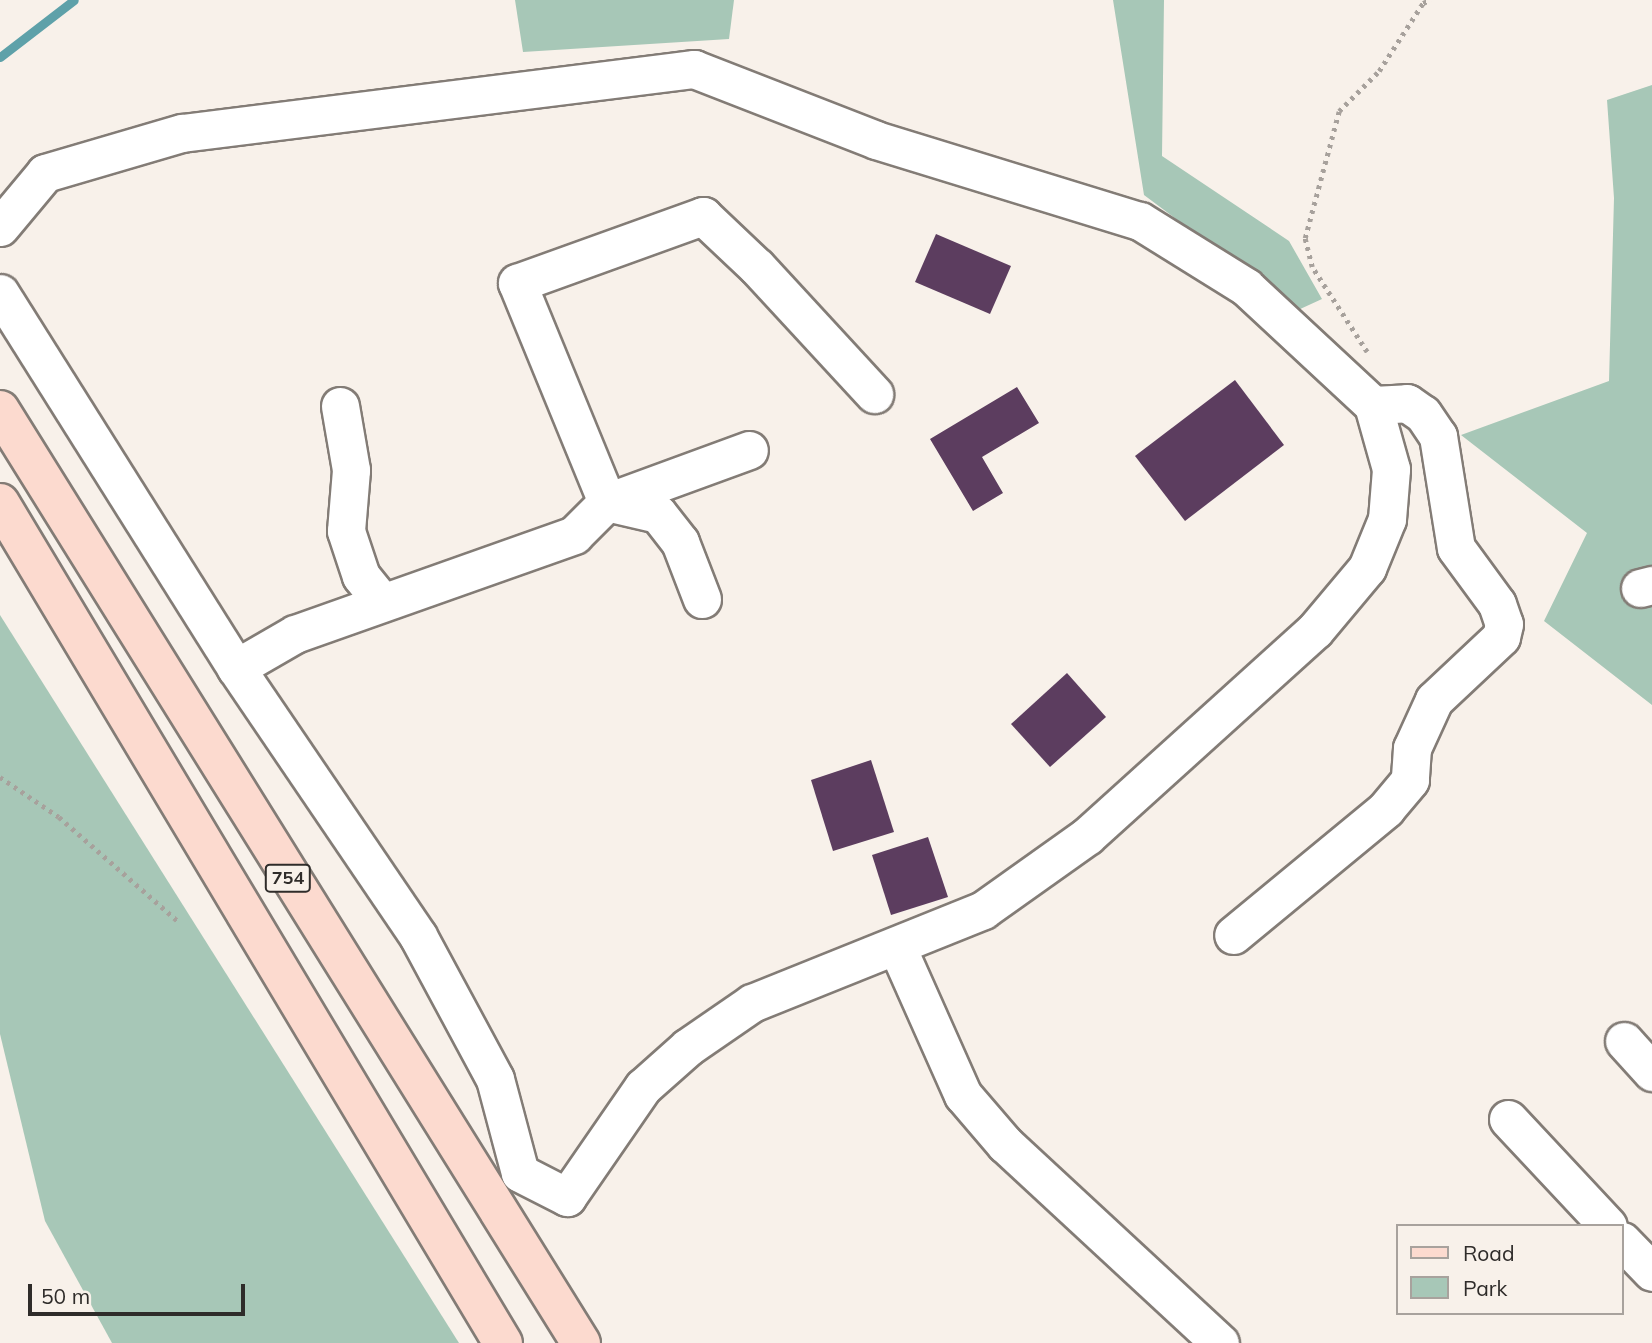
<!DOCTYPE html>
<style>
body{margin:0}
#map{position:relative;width:1652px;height:1343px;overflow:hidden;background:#f8f1ea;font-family:Mulish,sans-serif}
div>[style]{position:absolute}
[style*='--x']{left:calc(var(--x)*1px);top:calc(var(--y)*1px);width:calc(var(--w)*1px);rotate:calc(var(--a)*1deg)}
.green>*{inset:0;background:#a7c7b7}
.stream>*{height:9px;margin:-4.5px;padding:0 4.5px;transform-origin:4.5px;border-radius:4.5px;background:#5ea1a9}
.building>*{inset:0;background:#5c3d5f}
.path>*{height:4.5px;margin-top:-2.25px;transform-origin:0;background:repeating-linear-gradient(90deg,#a7a19c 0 3.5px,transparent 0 8.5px)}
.roads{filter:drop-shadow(2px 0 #837c76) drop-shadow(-2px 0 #837c76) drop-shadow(0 2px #837c76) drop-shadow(0 -2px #837c76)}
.minor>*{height:37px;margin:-18.5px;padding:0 18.5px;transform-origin:18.5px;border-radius:18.5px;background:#fff}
.major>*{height:38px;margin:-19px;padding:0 19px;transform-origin:19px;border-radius:19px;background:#fcdacf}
span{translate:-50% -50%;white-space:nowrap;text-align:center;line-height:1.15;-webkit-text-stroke:7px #f8f1ea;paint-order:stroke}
.shield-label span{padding:2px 5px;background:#f8f1ea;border:2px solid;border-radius:5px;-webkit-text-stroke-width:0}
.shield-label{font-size:18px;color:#2f2c2a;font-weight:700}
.legend{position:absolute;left:1396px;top:1224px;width:228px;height:91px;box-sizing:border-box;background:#f8f1ea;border:2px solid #a8a29d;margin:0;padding:9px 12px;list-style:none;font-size:21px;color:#2f2c2a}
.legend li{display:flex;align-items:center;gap:14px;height:35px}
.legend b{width:35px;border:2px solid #a8a29d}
.scale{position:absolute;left:28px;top:1284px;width:217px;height:32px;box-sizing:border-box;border:4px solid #2f2c2a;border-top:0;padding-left:9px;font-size:21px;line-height:24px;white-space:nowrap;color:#2f2c2a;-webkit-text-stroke:5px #f8f1ea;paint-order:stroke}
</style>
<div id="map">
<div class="green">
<i style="clip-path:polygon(515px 0,734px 0,729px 39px,523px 52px)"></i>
<i style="clip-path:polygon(1113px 0,1164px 0,1162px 156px,1289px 241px,1322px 299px,1298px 310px,1144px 195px)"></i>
<i style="clip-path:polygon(1652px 85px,1652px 705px,1544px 621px,1587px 533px,1461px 435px,1609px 381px,1614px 198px,1607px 100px)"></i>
<i style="clip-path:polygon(0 615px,459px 1343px,112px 1343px,45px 1221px,0 1034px)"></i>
</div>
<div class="stream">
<i style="--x:0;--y:57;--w:93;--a:-37.6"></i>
</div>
<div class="building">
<i style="clip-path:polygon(936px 234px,1011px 266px,990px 314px,915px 282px)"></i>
<i style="clip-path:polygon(1235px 380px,1284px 445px,1185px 521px,1135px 456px)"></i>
<i style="clip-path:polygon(1017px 387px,1039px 423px,982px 457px,1003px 493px,973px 511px,930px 439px)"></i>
<i style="clip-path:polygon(1067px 673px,1106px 717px,1050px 767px,1011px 724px)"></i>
<i style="clip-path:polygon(871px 760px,894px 832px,833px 851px,811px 780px)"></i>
<i style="clip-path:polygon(928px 837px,948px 897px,891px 915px,872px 855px)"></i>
</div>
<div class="path">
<i style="--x:1367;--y:352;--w:101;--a:-122.9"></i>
<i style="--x:1312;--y:267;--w:30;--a:-104"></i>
<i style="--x:1305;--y:238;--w:131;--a:-75"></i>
<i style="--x:1339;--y:111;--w:57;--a:-45"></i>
<i style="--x:1379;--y:71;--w:81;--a:-57.1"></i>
<i style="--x:1423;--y:3;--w:8;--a:-23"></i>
<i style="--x:0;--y:777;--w:71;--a:34.1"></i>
<i style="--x:59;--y:817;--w:159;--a:41.2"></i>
</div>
<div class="roads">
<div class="minor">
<i style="--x:0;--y:227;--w:70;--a:-50.2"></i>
<i style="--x:45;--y:173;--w:143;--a:-16.3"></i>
<i style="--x:182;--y:133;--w:516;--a:-7.13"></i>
<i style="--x:694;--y:69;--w:195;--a:21.3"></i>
<i style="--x:876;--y:140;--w:276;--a:17.1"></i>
<i style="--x:1140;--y:221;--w:125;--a:31.9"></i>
<i style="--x:1246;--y:287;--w:173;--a:42.9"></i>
<i style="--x:1373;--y:405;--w:34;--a:-3"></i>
<i style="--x:1407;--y:403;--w:19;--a:35"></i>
<i style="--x:1423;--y:414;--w:27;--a:56"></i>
<i style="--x:1438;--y:436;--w:113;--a:80.9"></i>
<i style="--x:1456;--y:548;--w:69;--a:53.8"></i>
<i style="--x:1497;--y:604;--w:21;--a:71"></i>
<i style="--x:1504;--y:624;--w:13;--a:103"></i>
<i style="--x:1501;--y:637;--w:92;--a:136.8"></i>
<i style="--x:1434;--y:700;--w:53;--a:114.6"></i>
<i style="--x:1412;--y:748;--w:32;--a:94"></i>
<i style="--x:1410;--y:780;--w:38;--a:130"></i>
<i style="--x:1386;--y:809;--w:198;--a:140.5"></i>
<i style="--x:0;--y:293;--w:443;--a:57.8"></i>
<i style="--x:236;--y:668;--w:324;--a:55.8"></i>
<i style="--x:418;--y:936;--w:162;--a:61.7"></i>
<i style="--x:495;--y:1079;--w:97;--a:75.1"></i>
<i style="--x:520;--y:1173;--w:53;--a:27.1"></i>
<i style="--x:567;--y:1197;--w:134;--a:-55.4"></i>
<i style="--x:643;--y:1087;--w:60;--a:-41.6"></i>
<i style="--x:688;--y:1047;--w:78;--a:-34.5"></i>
<i style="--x:752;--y:1003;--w:249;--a:-21.9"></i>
<i style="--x:983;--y:910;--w:128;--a:-35.4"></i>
<i style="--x:1087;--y:836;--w:307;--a:-42.1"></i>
<i style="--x:1315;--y:630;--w:81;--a:-50"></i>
<i style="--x:1367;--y:568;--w:53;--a:-67.8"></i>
<i style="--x:1387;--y:519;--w:50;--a:-85.4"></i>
<i style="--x:1391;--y:469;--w:66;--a:-105.7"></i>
<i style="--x:340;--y:406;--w:65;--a:80.2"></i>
<i style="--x:351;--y:470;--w:61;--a:94.7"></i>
<i style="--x:346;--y:531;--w:47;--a:71.6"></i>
<i style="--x:361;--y:576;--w:33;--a:51"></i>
<i style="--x:1640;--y:588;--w:12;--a:-14"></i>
<i style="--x:702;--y:599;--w:61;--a:-111.1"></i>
<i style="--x:680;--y:542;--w:36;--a:-128"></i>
<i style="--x:658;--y:514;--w:52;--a:-166.8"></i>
<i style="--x:607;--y:502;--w:237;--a:-112.3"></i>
<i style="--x:517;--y:283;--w:198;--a:-19.8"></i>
<i style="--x:703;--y:216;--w:74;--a:43.4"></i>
<i style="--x:757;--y:267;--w:173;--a:47.3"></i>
<i style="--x:236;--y:668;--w:68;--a:-30"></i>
<i style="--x:295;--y:634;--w:296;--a:-19.5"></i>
<i style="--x:574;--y:535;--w:47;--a:-45"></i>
<i style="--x:607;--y:502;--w:151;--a:-20.1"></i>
<i style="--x:897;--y:947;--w:162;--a:66"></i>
<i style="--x:963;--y:1095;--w:65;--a:49.4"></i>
<i style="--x:1005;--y:1144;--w:293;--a:42.8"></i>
<i style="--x:1624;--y:1041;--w:42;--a:47.9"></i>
<i style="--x:1508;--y:1119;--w:146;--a:46.9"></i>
<i style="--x:1622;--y:1241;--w:43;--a:45.9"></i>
</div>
<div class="major">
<i style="--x:0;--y:410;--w:1099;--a:58.09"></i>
<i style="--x:0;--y:503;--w:979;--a:59.09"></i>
</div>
</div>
<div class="shield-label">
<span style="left:288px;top:878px">754</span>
</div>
<ul class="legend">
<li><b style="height:9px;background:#fcdacf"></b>Road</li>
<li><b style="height:19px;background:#a7c7b7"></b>Park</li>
</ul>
<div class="scale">50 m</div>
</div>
